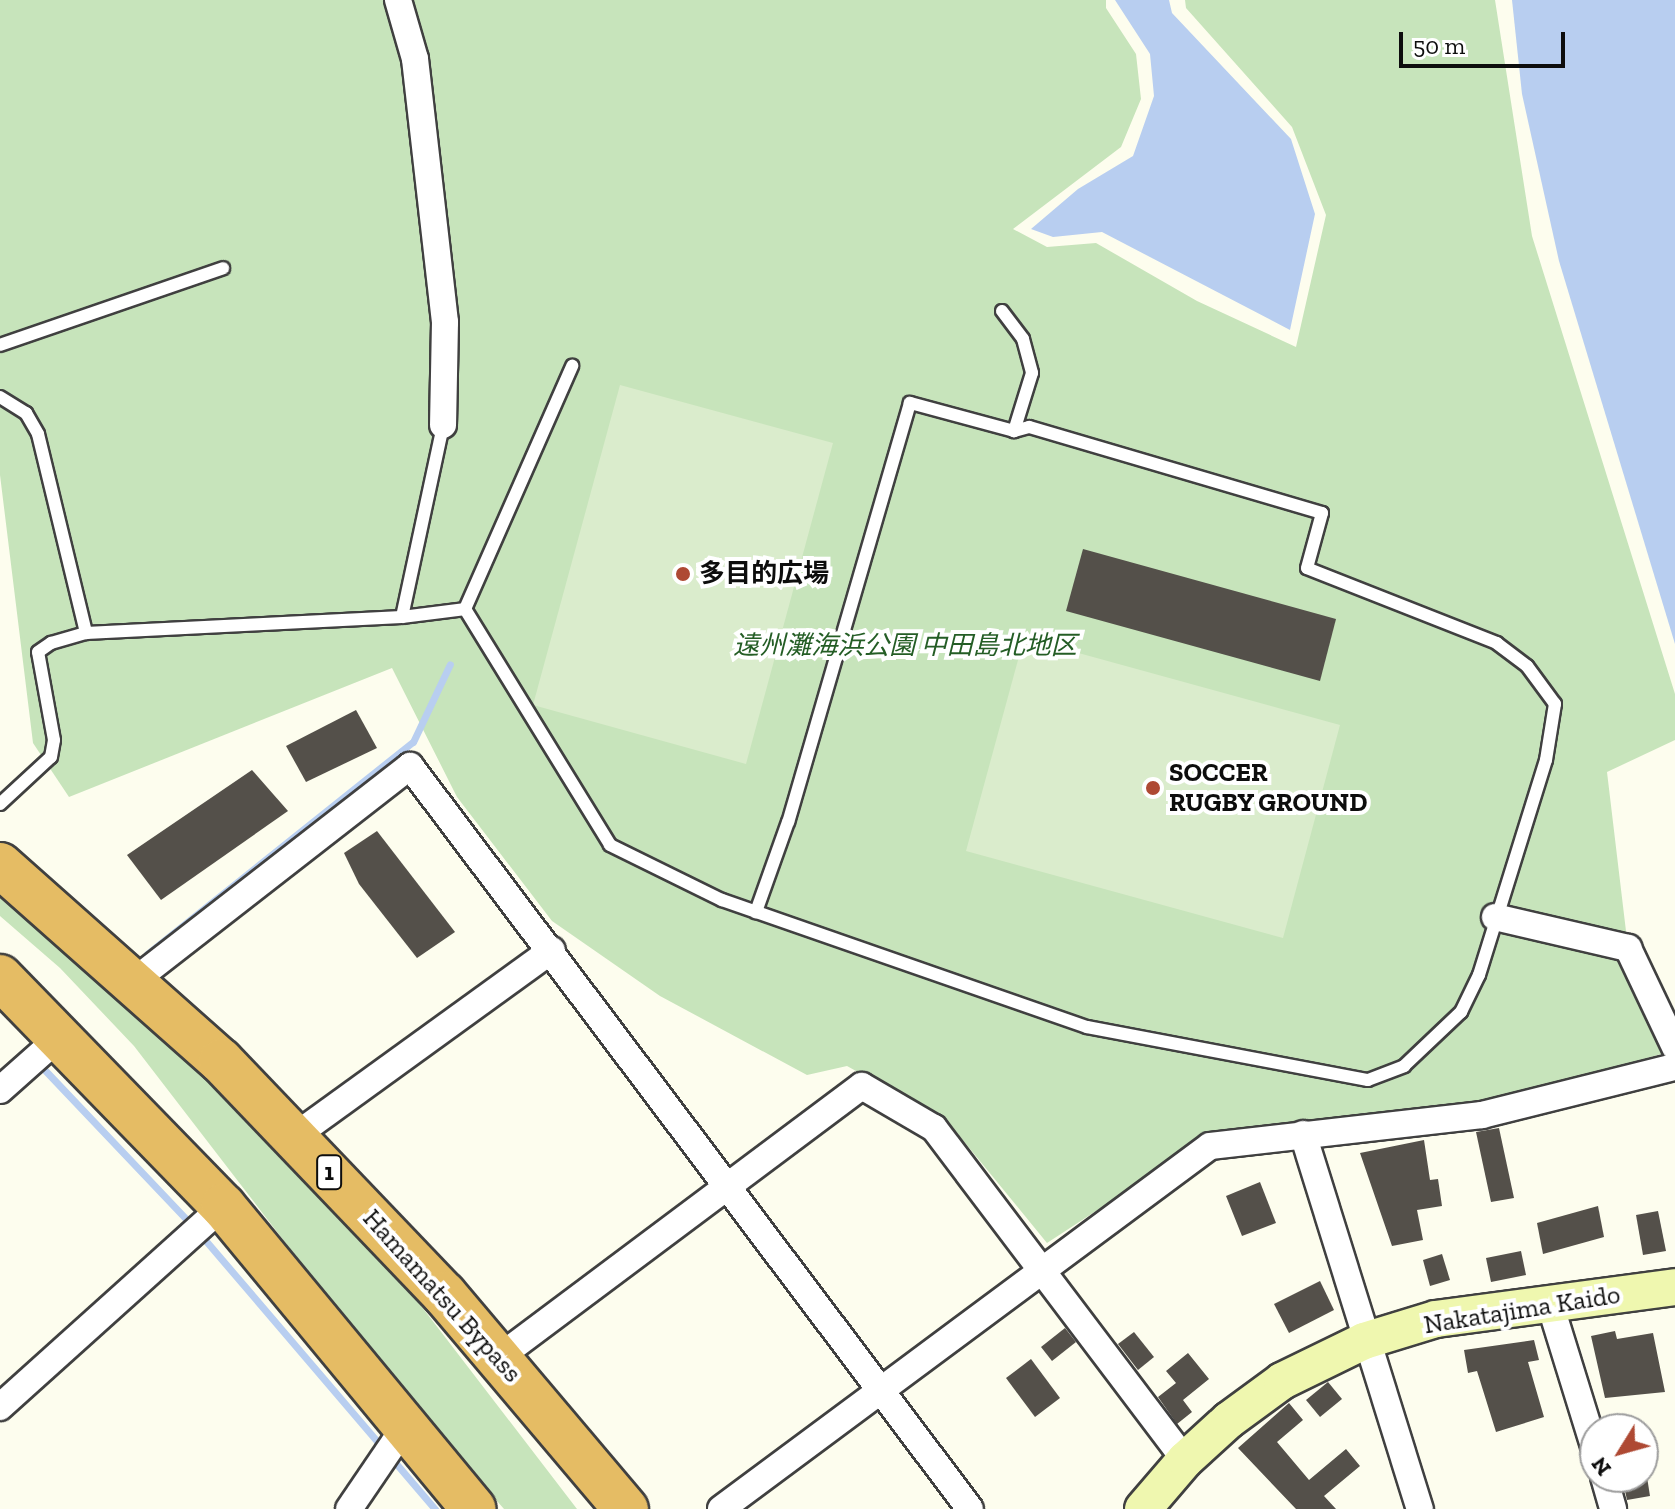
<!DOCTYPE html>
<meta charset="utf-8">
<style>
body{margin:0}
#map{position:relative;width:1675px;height:1509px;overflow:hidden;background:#fdfdee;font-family:"Zilla Slab","Noto Sans JP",serif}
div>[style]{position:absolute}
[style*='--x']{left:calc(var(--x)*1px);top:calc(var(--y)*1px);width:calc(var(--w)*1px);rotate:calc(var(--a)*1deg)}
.green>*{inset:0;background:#c7e4bb}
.pitch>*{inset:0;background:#daeccc}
.water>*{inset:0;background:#b8cef0}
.stream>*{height:7px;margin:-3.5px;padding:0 3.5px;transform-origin:3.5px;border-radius:3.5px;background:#b8cef0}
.building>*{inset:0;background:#54504a}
.roads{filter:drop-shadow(2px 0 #404040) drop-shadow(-2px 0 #404040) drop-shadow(0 2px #404040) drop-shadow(0 -2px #404040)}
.lane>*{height:12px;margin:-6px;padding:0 6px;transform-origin:6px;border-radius:6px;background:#fff}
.street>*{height:26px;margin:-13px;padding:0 13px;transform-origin:13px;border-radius:13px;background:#fff}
.secondary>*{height:36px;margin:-18px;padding:0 18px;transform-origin:18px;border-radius:18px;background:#eff7af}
.highway>*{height:44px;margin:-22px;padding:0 22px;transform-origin:22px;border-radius:22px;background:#e5bc64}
.dots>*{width:22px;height:22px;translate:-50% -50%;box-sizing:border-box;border:4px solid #fff;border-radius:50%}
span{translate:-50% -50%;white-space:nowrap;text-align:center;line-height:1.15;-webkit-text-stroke:8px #fff;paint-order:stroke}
.shield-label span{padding:2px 6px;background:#fff;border:2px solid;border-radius:6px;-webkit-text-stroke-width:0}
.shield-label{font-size:24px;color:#0d0d0d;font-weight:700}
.poi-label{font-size:26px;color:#0d0d0d;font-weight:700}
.left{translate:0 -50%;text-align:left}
.park-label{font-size:26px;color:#245d25;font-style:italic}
.street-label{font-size:26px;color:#0d0d0d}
.north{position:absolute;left:1579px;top:1413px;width:80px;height:80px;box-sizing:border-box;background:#fff;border:2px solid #9e9e9e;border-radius:50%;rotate:233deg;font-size:22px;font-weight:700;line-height:32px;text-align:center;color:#0d0d0d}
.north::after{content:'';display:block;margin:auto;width:28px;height:36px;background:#ae4933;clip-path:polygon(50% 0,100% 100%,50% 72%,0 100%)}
.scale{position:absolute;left:1399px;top:32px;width:166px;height:36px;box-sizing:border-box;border:4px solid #0d0d0d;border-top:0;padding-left:10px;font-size:24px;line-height:28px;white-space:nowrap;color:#0d0d0d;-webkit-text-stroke:6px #fff;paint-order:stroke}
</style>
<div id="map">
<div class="green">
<i style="clip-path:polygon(0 0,1106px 0,1106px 8px,1136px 54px,1141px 99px,1121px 147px,1013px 229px,1047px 247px,1096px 243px,1197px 301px,1296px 347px,1326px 215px,1292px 127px,1186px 8px,1185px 0,1495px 0,1532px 236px,1675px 694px,1675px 740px,1607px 772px,1628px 948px,1675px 1050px,1485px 1105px,1206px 1139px,1047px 1243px,948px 1122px,847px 1066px,807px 1075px,660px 996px,552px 921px,457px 797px,392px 668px,69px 797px,33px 743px,0 475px)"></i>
<i style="clip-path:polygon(0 893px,180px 1050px,402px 1281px,577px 1509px,504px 1509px,388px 1376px,134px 1046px,60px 968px,0 916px)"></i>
</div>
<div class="pitch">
<i style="clip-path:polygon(620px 385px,833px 443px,746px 764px,533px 705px)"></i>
<i style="clip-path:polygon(1024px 638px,1340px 725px,1283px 938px,966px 851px)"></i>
</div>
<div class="water">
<i style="clip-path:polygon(1115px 0,1169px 0,1172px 13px,1291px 139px,1315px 214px,1290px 330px,1102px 232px,1053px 237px,1031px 229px,1078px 189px,1133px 156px,1154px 96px,1150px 54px)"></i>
<i style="clip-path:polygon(1512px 0,1675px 0,1675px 644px,1559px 261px,1522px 94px)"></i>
</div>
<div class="stream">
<i style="--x:147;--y:954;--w:340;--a:-38.6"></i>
<i style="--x:413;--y:742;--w:86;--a:-64.6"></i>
<i style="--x:40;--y:1065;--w:221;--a:46.5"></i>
<i style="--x:200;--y:1234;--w:362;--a:49.5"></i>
</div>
<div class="building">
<i style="clip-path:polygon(1083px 549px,1336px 619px,1320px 681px,1066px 611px)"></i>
<i style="clip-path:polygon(356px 710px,377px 748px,306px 782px,286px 746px)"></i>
<i style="clip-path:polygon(252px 770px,288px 811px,161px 900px,127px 855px)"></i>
<i style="clip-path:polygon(377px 831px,455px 932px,417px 958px,359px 884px,344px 853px)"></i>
<i style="clip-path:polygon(1499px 1128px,1514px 1198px,1491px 1202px,1476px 1132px)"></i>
<i style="clip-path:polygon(1424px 1140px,1430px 1180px,1438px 1179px,1442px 1206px,1417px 1210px,1423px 1240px,1392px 1246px,1360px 1153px)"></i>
<i style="clip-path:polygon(1260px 1182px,1276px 1223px,1242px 1236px,1226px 1196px)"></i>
<i style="clip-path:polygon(1598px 1206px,1604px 1237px,1543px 1254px,1537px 1223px)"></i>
<i style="clip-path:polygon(1658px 1211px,1666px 1251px,1643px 1255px,1636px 1215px)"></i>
<i style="clip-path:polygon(1521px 1251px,1526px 1275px,1491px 1282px,1486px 1258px)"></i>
<i style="clip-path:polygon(1442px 1254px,1450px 1280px,1430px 1286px,1423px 1260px)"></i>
<i style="clip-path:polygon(1320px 1281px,1334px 1310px,1289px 1333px,1274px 1304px)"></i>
<i style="clip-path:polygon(1065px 1328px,1076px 1342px,1052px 1361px,1041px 1347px)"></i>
<i style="clip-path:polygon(1615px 1331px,1617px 1339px,1653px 1333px,1665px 1392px,1605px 1398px,1591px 1336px)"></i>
<i style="clip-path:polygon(1134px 1332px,1154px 1357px,1138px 1370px,1118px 1344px)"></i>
<i style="clip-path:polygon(1534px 1340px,1539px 1360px,1528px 1362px,1544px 1417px,1496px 1432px,1477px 1371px,1468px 1373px,1464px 1350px)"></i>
<i style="clip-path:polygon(1188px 1353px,1209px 1379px,1183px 1400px,1192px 1412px,1177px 1424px,1158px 1397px,1176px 1383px,1166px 1371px)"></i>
<i style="clip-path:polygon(1031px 1359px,1060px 1398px,1035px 1417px,1006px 1378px)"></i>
<i style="clip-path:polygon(1328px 1382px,1342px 1399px,1320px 1417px,1306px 1400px)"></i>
<i style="clip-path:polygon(1289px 1403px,1303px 1420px,1277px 1442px,1309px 1480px,1346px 1449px,1360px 1466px,1324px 1496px,1336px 1509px,1296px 1509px,1238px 1448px)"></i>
<i style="clip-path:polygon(1622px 1477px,1647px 1477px,1650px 1496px,1627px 1500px)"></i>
</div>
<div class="roads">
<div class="lane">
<i style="--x:1002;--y:311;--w:35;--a:53"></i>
<i style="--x:1023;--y:339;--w:35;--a:75"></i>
<i style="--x:1032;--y:373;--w:61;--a:107.2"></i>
<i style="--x:0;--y:345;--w:236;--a:-19"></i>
<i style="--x:0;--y:397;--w:31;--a:32"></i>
<i style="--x:26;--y:413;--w:24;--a:60"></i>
<i style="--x:38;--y:434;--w:205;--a:76.4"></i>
<i style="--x:465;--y:609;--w:277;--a:58.4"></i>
<i style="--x:610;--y:845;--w:125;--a:26.2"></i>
<i style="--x:722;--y:900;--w:386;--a:19.2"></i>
<i style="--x:1087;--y:1027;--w:286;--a:10.7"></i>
<i style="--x:1368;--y:1080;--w:39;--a:-21"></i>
<i style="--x:1404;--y:1066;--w:79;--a:-43.5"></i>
<i style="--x:1461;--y:1012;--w:41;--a:-64.1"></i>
<i style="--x:1479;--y:975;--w:225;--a:-72.7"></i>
<i style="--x:1546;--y:760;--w:57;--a:-80.9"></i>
<i style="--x:1555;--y:704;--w:47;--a:-126.4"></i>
<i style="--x:1527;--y:666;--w:38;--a:-143"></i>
<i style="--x:1497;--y:643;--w:204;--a:-158.5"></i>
<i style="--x:1307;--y:568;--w:57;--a:-74.7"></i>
<i style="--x:1322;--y:513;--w:305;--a:-163.6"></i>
<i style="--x:1029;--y:427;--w:16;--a:165"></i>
<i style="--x:1014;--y:431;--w:108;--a:-164.9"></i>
<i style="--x:910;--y:403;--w:436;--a:106.2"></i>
<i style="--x:788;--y:822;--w:96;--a:109.6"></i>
<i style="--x:465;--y:609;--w:266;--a:-66.2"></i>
<i style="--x:402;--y:617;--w:196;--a:-77.9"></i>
<i style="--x:0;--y:804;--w:69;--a:-42.7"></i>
<i style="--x:51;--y:757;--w:17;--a:-80"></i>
<i style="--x:54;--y:740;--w:89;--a:-100.3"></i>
<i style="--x:38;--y:652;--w:16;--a:-35"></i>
<i style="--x:51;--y:643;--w:36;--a:-16"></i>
<i style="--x:86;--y:633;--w:316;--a:-2.9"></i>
<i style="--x:402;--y:617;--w:64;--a:-7.2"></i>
</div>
<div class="street">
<i style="--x:398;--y:0;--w:61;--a:73.9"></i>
<i style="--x:415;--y:59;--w:265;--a:83.5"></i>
<i style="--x:445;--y:322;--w:103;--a:91.1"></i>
<i style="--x:1495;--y:917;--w:137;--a:13.1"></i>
<i style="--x:1628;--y:948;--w:110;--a:64.6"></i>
<i style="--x:134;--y:981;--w:350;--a:-37.9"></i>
<i style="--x:410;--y:766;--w:930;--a:52.99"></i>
<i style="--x:0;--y:1090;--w:83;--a:-41.6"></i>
<i style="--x:1303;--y:1134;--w:393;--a:72.7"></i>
<i style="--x:295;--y:1136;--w:317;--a:-35.9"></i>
<i style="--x:1550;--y:1304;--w:152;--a:72.8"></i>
<i style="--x:498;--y:1358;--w:454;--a:-36.8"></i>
<i style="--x:862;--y:1086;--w:83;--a:30.3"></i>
<i style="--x:934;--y:1128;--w:416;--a:52.9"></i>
<i style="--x:0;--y:1407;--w:300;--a:-42"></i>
<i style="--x:1604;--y:1477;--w:33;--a:74"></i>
<i style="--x:349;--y:1509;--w:98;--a:-55.8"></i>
<i style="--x:721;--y:1509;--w:609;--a:-36.59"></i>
<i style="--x:1210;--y:1146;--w:274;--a:-6.5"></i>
<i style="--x:1482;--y:1115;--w:199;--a:-14"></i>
</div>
<div class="secondary">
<i style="--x:1143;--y:1509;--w:65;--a:-49.4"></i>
<i style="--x:1185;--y:1460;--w:59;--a:-42.3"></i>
<i style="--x:1229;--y:1420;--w:66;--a:-36.3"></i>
<i style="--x:1282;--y:1381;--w:91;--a:-26"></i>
<i style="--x:1364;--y:1341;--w:75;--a:-17"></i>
<i style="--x:1436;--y:1319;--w:241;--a:-7.6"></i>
</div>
<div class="highway">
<i style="--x:0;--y:865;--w:295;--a:41.6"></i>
<i style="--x:221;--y:1061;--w:323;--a:46.3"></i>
<i style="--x:444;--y:1294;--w:282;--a:49.8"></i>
<i style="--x:0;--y:977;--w:320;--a:45.8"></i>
<i style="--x:223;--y:1206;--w:393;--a:50.4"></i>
</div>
</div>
<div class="dots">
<i style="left:683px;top:574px;background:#ae4933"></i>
<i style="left:1153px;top:788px;background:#ae4933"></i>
</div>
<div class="shield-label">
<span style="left:329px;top:1172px">1</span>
</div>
<div class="poi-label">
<span class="left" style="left:699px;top:574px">多目的広場</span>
<span class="left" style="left:1169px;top:788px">SOCCER<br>RUGBY GROUND</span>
</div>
<div class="park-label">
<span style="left:905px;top:646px">遠州灘海浜公園 中田島北地区</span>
</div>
<div class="street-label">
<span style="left:442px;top:1296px;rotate:48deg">Hamamatsu Bypass</span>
<span style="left:1522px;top:1310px;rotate:-9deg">Nakatajima Kaido</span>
</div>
<div class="north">N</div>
<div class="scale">50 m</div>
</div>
